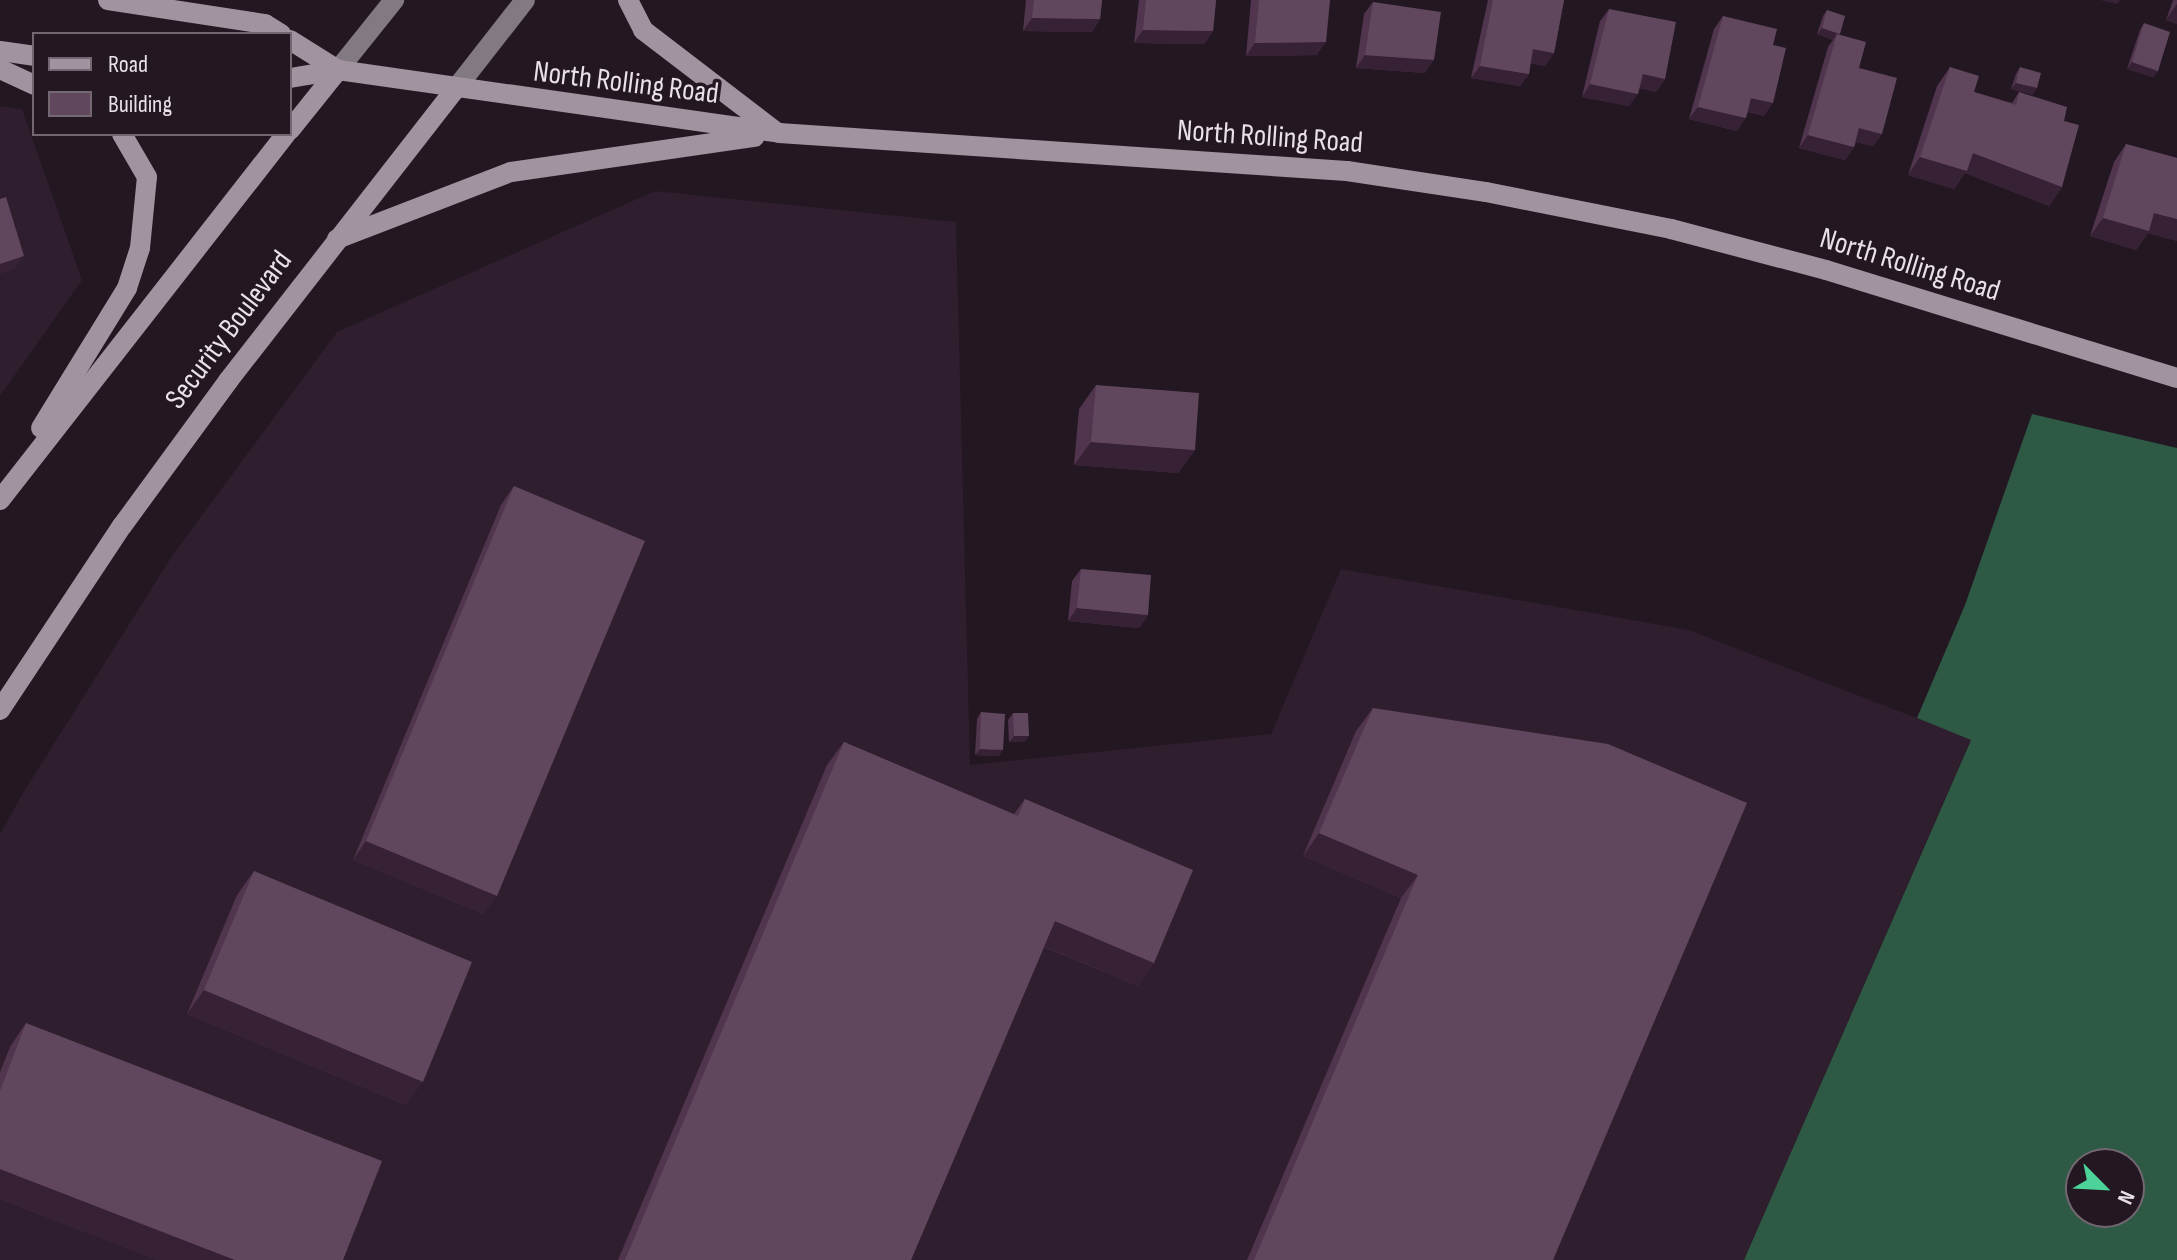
<!DOCTYPE html>
<style>
body{margin:0}
#map{position:relative;width:2177px;height:1260px;overflow:hidden;background:#231722;font-family:"Sofia Sans Condensed",sans-serif}
div>[style]{position:absolute}
[style*='--x']{left:calc(var(--x)*1px);top:calc(var(--y)*1px);width:calc(var(--w)*1px);rotate:calc(var(--a)*1deg)}
.built>*{inset:0;background:#2f1e2e}
.forest>*{inset:0;background:#2e5944}
.secondary>*{height:20px;margin:-10px;padding:0 10px;transform-origin:10px;border-radius:10px;background:#837982}
.primary>*{height:20px;margin:-10px;padding:0 10px;transform-origin:10px;border-radius:10px;background:#a1939f}
.wall>*{inset:0;background:#51354e}
.shaded-wall>*{inset:0;background:#372135}
.building>*{inset:0;background:#61475e}
span{translate:-50% -50%;white-space:nowrap;text-align:center;line-height:1.15;-webkit-text-stroke:7px #231722;paint-order:stroke}
.street-label{font-size:30px;color:#eae1e8}
.legend{position:absolute;left:32px;top:32px;width:260px;height:104px;box-sizing:border-box;background:#231722;border:2px solid #736871;margin:0;padding:10px 14px;list-style:none;font-size:24px;color:#eae1e8}
.legend li{display:flex;align-items:center;gap:16px;height:40px}
.legend b{width:40px;border:2px solid #736871}
.north{position:absolute;left:2065px;top:1148px;width:80px;height:80px;box-sizing:border-box;background:#231722;border:2px solid #736871;border-radius:50%;rotate:114deg;font-size:22px;font-weight:700;line-height:32px;text-align:center;color:#eae1e8}
.north::after{content:'';display:block;margin:auto;width:28px;height:36px;background:#4dd39a;clip-path:polygon(50% 0,100% 100%,50% 72%,0 100%)}
</style>
<div id="map">
<div class="built">
<i style="clip-path:polygon(0 106px,22px 109px,82px 280px,0 396px)"></i>
<i style="clip-path:polygon(655px 191px,956px 222px,970px 765px,1271px 734px,1341px 569px,1689px 630px,1971px 739px,1744px 1260px,0 1260px,0 834px,23px 793px,172px 556px,337px 332px)"></i>
</div>
<div class="forest">
<i style="clip-path:polygon(evenodd,2032px 414px,2177px 448px,2177px 1260px,1744px 1260px,1971px 740px,1917px 718px,1965px 605px,2032px 414px,2081px 1164px,2129px 1164px,2129px 1212px,2081px 1212px,2081px 1164px)"></i>
</div>
<div class="secondary">
<i style="--x:338;--y:70;--w:90;--a:-51.3"></i>
<i style="--x:454;--y:91;--w:115;--a:-52"></i>
</div>
<div class="primary">
<i style="--x:108;--y:0;--w:159;--a:8.7"></i>
<i style="--x:265;--y:24;--w:19;--a:32"></i>
<i style="--x:628;--y:0;--w:34;--a:63"></i>
<i style="--x:643;--y:30;--w:166;--a:37.4"></i>
<i style="--x:290;--y:40;--w:57;--a:32"></i>
<i style="--x:0;--y:51;--w:34;--a:8"></i>
<i style="--x:0;--y:69;--w:38;--a:25"></i>
<i style="--x:290;--y:78;--w:49;--a:-9.5"></i>
<i style="--x:338;--y:70;--w:445;--a:8.1"></i>
<i style="--x:779;--y:133;--w:569;--a:3.83"></i>
<i style="--x:1347;--y:171;--w:141;--a:8.6"></i>
<i style="--x:1486;--y:192;--w:189;--a:11.3"></i>
<i style="--x:1671;--y:229;--w:160;--a:14.8"></i>
<i style="--x:1826;--y:270;--w:367;--a:17.1"></i>
<i style="--x:290;--y:130;--w:77;--a:-51.3"></i>
<i style="--x:337;--y:239;--w:186;--a:-21.1"></i>
<i style="--x:511;--y:172;--w:246;--a:-8.2"></i>
<i style="--x:41;--y:428;--w:164;--a:-58.4"></i>
<i style="--x:127;--y:288;--w:42;--a:-72"></i>
<i style="--x:140;--y:248;--w:71;--a:-84.4"></i>
<i style="--x:147;--y:177;--w:50;--a:-120.2"></i>
<i style="--x:0;--y:500;--w:464;--a:-52"></i>
<i style="--x:0;--y:710;--w:221;--a:-56.5"></i>
<i style="--x:122;--y:526;--w:180;--a:-53.8"></i>
<i style="--x:228;--y:381;--w:368;--a:-52.1"></i>
</div>
<div class="wall">
<i style="clip-path:polygon(1026px 0,1102px 0,1100px 19px,1092px 32px,1023px 31px)"></i>
<i style="clip-path:polygon(1139px 0,1216px 0,1213px 31px,1204px 44px,1134px 43px)"></i>
<i style="clip-path:polygon(1251px 0,1330px 0,1317px 55px,1246px 56px)"></i>
<i style="clip-path:polygon(1488px 0,1564px 0,1554px 53px,1545px 66px,1530px 63px,1529px 74px,1520px 86px,1471px 78px)"></i>
<i style="clip-path:polygon(2173px 0,2177px 0,2177px 24px,2166px 20px)"></i>
<i style="clip-path:polygon(1373px 2px,1425px 73px,1356px 68px,1364px 14px)"></i>
<i style="clip-path:polygon(1609px 9px,1665px 79px,1656px 92px,1639px 88px,1629px 106px,1582px 97px,1600px 21px)"></i>
<i style="clip-path:polygon(1827px 10px,1839px 35px,1859px 68px,1882px 134px,1873px 146px,1856px 142px,1854px 147px,1845px 160px,1799px 148px,1828px 47px,1833px 40px,1817px 34px,1823px 16px)"></i>
<i style="clip-path:polygon(1723px 16px,1773px 45px,1764px 116px,1748px 112px,1737px 131px,1689px 119px,1714px 29px)"></i>
<i style="clip-path:polygon(2144px 23px,2158px 71px,2153px 77px,2127px 69px,2140px 30px)"></i>
<i style="clip-path:polygon(1950px 67px,1974px 92px,2012px 103px,2019px 92px,2064px 121px,2062px 187px,2049px 206px,1965px 173px,1954px 189px,1908px 175px,1937px 86px)"></i>
<i style="clip-path:polygon(2020px 67px,2033px 95px,2011px 89px,2016px 74px)"></i>
<i style="clip-path:polygon(2126px 144px,2177px 158px,2177px 241px,2148px 233px,2136px 250px,2090px 236px,2114px 162px)"></i>
<i style="clip-path:polygon(1096px 385px,1195px 450px,1178px 473px,1074px 465px,1079px 409px)"></i>
<i style="clip-path:polygon(514px 486px,484px 914px,353px 860px,501px 505px)"></i>
<i style="clip-path:polygon(1081px 569px,1148px 615px,1139px 628px,1068px 621px,1072px 581px)"></i>
<i style="clip-path:polygon(1373px 708px,1553px 1260px,1247px 1260px,1401px 898px,1303px 856px,1356px 731px)"></i>
<i style="clip-path:polygon(981px 712px,999px 756px,975px 755px,977px 719px)"></i>
<i style="clip-path:polygon(1013px 713px,1029px 736px,1024px 742px,1009px 742px,1008px 720px)"></i>
<i style="clip-path:polygon(844px 742px,1014px 814px,1025px 799px,1154px 963px,1138px 986px,1044px 947px,911px 1260px,618px 1260px,827px 765px)"></i>
<i style="clip-path:polygon(254px 871px,406px 1105px,187px 1014px,237px 895px)"></i>
<i style="clip-path:polygon(26px 1023px,343px 1260px,158px 1260px,0 1199px,0 1072px,10px 1047px)"></i>
</div>
<div class="shaded-wall">
<i style="clip-path:polygon(2100px 0,2120px 0,2117px 4px)"></i>
<i style="clip-path:polygon(2177px 4px,2177px 24px,2166px 20px)"></i>
<i style="clip-path:polygon(1032px 18px,1100px 19px,1092px 32px,1023px 31px)"></i>
<i style="clip-path:polygon(1822px 28px,1840px 34px,1837px 34px,1833px 40px,1817px 34px)"></i>
<i style="clip-path:polygon(1143px 30px,1213px 31px,1204px 44px,1134px 43px)"></i>
<i style="clip-path:polygon(1326px 42px,1317px 55px,1246px 56px,1255px 43px)"></i>
<i style="clip-path:polygon(1533px 49px,1554px 53px,1545px 66px,1524px 62px)"></i>
<i style="clip-path:polygon(1365px 55px,1434px 60px,1425px 73px,1356px 68px)"></i>
<i style="clip-path:polygon(2132px 62px,2158px 71px,2153px 77px,2127px 69px)"></i>
<i style="clip-path:polygon(1480px 66px,1529px 74px,1520px 86px,1471px 78px)"></i>
<i style="clip-path:polygon(1643px 74px,1665px 79px,1656px 92px,1634px 87px)"></i>
<i style="clip-path:polygon(2016px 83px,2037px 88px,2033px 95px,2011px 89px)"></i>
<i style="clip-path:polygon(1590px 84px,1638px 94px,1629px 106px,1582px 97px)"></i>
<i style="clip-path:polygon(1751px 98px,1773px 103px,1764px 116px,1742px 110px)"></i>
<i style="clip-path:polygon(1698px 107px,1746px 118px,1737px 131px,1689px 119px)"></i>
<i style="clip-path:polygon(1859px 128px,1882px 134px,1873px 146px,1850px 141px)"></i>
<i style="clip-path:polygon(1808px 135px,1854px 147px,1845px 160px,1799px 148px)"></i>
<i style="clip-path:polygon(1973px 153px,2062px 187px,2049px 206px,1965px 173px,1954px 189px,1908px 175px,1920px 157px)"></i>
<i style="clip-path:polygon(2154px 213px,2177px 219px,2177px 241px,2148px 233px,2136px 250px,2090px 236px,2103px 218px)"></i>
<i style="clip-path:polygon(24px 256px,15px 269px,0 274px,0 264px)"></i>
<i style="clip-path:polygon(1091px 442px,1195px 450px,1178px 473px,1074px 465px)"></i>
<i style="clip-path:polygon(1077px 608px,1148px 615px,1139px 628px,1068px 621px)"></i>
<i style="clip-path:polygon(1014px 736px,1029px 736px,1024px 742px,1009px 742px)"></i>
<i style="clip-path:polygon(980px 749px,1003px 750px,999px 756px,975px 755px)"></i>
<i style="clip-path:polygon(1319px 833px,1418px 875px,1401px 898px,1303px 856px)"></i>
<i style="clip-path:polygon(366px 841px,497px 896px,484px 914px,353px 860px)"></i>
<i style="clip-path:polygon(1055px 921px,1154px 963px,1138px 986px,1038px 944px)"></i>
<i style="clip-path:polygon(204px 990px,423px 1082px,406px 1105px,187px 1014px)"></i>
<i style="clip-path:polygon(0 1169px,235px 1260px,158px 1260px,0 1199px)"></i>
</div>
<div class="building">
<i style="clip-path:polygon(1034px 0,1102px 0,1100px 19px,1032px 18px)"></i>
<i style="clip-path:polygon(1146px 0,1216px 0,1213px 31px,1143px 30px)"></i>
<i style="clip-path:polygon(1259px 0,1330px 0,1326px 42px,1255px 43px)"></i>
<i style="clip-path:polygon(1493px 0,1564px 0,1554px 53px,1533px 49px,1529px 74px,1480px 66px)"></i>
<i style="clip-path:polygon(1373px 2px,1441px 12px,1434px 60px,1365px 55px)"></i>
<i style="clip-path:polygon(1609px 9px,1676px 22px,1665px 79px,1643px 74px,1638px 94px,1590px 84px)"></i>
<i style="clip-path:polygon(1827px 10px,1845px 16px,1840px 34px,1822px 28px)"></i>
<i style="clip-path:polygon(1723px 16px,1777px 29px,1773px 45px,1786px 48px,1773px 103px,1751px 98px,1746px 118px,1698px 107px)"></i>
<i style="clip-path:polygon(2144px 23px,2170px 32px,2158px 71px,2132px 62px)"></i>
<i style="clip-path:polygon(1837px 34px,1866px 42px,1859px 68px,1897px 78px,1882px 134px,1859px 128px,1854px 147px,1808px 135px)"></i>
<i style="clip-path:polygon(1950px 67px,1979px 76px,1974px 92px,2016px 105px,2019px 92px,2067px 107px,2064px 121px,2079px 125px,2062px 187px,1973px 153px,1967px 171px,1920px 157px)"></i>
<i style="clip-path:polygon(2020px 67px,2041px 73px,2037px 88px,2016px 83px)"></i>
<i style="clip-path:polygon(2126px 144px,2177px 158px,2177px 219px,2154px 213px,2149px 231px,2103px 218px)"></i>
<i style="clip-path:polygon(6px 197px,24px 256px,0 264px,0 199px)"></i>
<i style="clip-path:polygon(1096px 385px,1199px 393px,1195px 450px,1091px 442px)"></i>
<i style="clip-path:polygon(514px 486px,645px 541px,497px 896px,366px 841px)"></i>
<i style="clip-path:polygon(1081px 569px,1151px 575px,1148px 615px,1077px 608px)"></i>
<i style="clip-path:polygon(1373px 708px,1608px 744px,1747px 803px,1553px 1260px,1254px 1260px,1418px 875px,1319px 833px)"></i>
<i style="clip-path:polygon(981px 712px,1005px 714px,1003px 750px,980px 749px)"></i>
<i style="clip-path:polygon(1013px 713px,1028px 713px,1029px 736px,1014px 736px)"></i>
<i style="clip-path:polygon(844px 742px,1018px 816px,1025px 799px,1193px 870px,1154px 963px,1055px 921px,911px 1260px,625px 1260px)"></i>
<i style="clip-path:polygon(254px 871px,472px 962px,423px 1082px,204px 990px)"></i>
<i style="clip-path:polygon(26px 1023px,382px 1161px,343px 1260px,235px 1260px,0 1169px,0 1091px)"></i>
</div>
<div class="street-label">
<span style="left:626px;top:83px;rotate:7deg">North Rolling Road</span>
<span style="left:1270px;top:137px;rotate:4deg">North Rolling Road</span>
<span style="left:1910px;top:265px;rotate:17deg">North Rolling Road</span>
<span style="left:229px;top:330px;rotate:-53deg">Security Boulevard</span>
</div>
<ul class="legend">
<li><b style="height:10px;background:#a1939f"></b>Road</li>
<li><b style="height:22px;background:#61475e"></b>Building</li>
</ul>
<div class="north">N</div>
</div>
